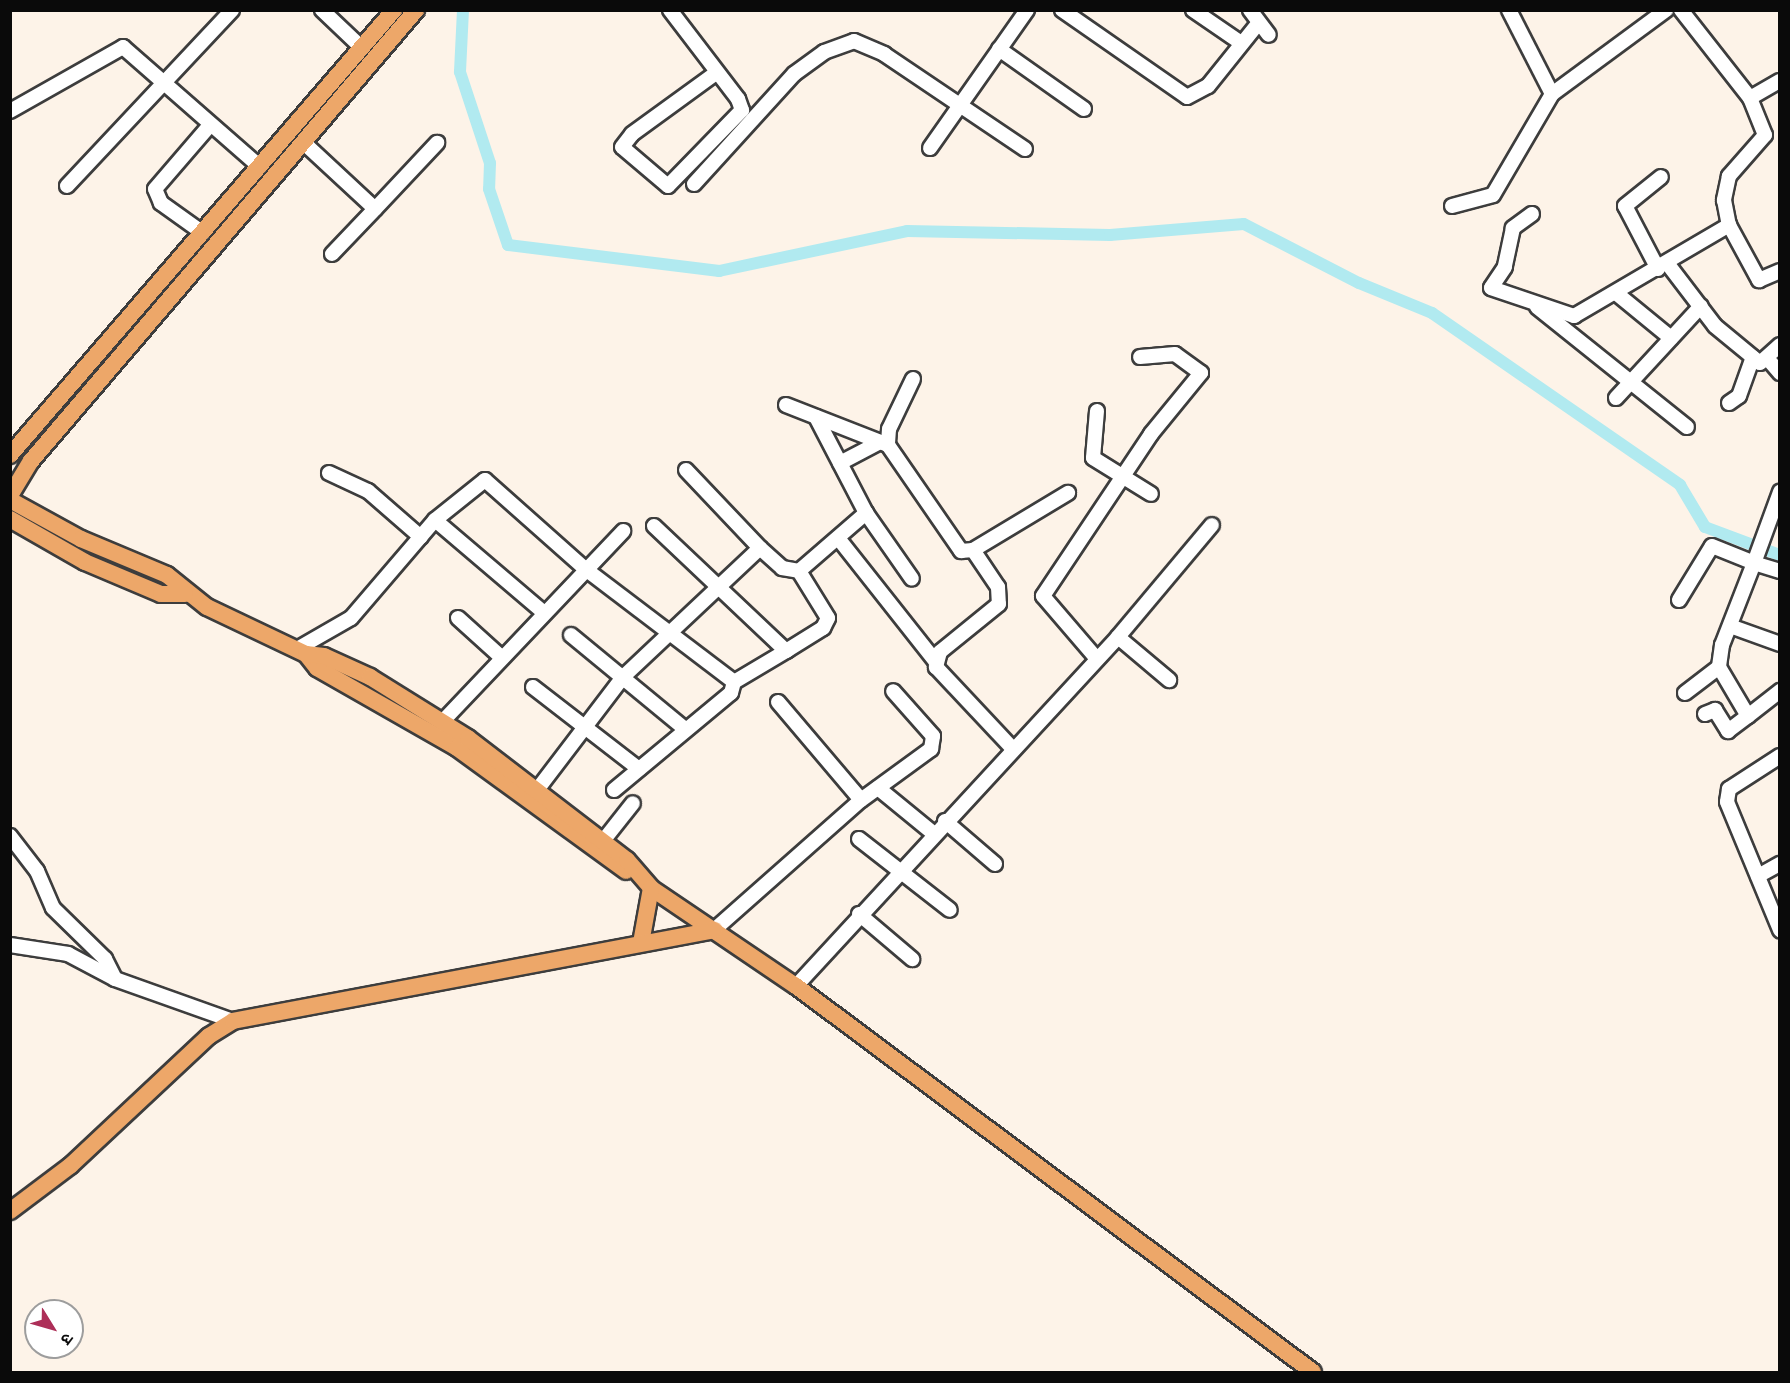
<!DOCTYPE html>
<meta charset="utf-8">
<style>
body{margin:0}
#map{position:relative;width:1790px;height:1383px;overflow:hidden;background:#fdf3e8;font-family:"Zilla Slab","Noto Sans Devanagari",serif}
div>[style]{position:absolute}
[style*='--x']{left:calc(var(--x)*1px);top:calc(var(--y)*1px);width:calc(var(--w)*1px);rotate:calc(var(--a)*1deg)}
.canal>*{height:12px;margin:-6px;padding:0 6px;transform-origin:6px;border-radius:6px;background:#b1eaf0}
.roads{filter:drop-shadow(2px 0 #3d3d3d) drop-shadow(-2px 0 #3d3d3d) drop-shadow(0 2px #3d3d3d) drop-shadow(0 -2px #3d3d3d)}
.minor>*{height:14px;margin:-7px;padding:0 7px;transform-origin:7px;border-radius:7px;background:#fff}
.major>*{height:16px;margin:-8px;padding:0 8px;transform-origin:8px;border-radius:8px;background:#eda769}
span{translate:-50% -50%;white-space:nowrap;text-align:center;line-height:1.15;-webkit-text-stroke:6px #fff;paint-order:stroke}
.frame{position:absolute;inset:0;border:12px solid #0a0a0a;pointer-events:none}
.north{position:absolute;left:24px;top:1299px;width:60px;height:60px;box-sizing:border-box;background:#fff;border:2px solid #9d9d9d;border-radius:50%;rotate:127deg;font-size:16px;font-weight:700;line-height:24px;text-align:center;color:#0a0a0a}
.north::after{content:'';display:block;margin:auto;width:21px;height:27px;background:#ad2f58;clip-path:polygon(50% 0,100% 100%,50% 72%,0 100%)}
</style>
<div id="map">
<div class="canal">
<i style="--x:463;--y:10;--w:62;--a:92.8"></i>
<i style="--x:460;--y:72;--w:96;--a:71.8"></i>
<i style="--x:490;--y:163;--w:26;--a:92"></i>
<i style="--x:489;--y:189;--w:59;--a:71.3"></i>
<i style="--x:508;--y:245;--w:213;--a:7"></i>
<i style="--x:719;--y:271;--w:192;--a:-12"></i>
<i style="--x:907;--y:231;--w:203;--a:1.1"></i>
<i style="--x:1110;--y:235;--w:134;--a:-4.7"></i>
<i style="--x:1244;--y:224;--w:129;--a:27.2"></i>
<i style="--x:1359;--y:283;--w:79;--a:22.3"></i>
<i style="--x:1432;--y:313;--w:302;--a:34.7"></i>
<i style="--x:1680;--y:485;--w:49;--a:59.2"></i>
<i style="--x:1705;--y:527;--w:80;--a:20.5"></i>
</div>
<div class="roads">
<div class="minor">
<i style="--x:322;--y:10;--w:55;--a:43.5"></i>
<i style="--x:670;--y:10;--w:112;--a:52.6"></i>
<i style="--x:738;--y:99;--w:12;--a:70"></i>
<i style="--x:742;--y:110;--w:106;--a:134.2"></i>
<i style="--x:668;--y:186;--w:60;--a:-139.7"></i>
<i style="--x:622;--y:147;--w:16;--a:-52"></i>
<i style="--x:632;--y:134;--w:104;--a:-36"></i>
<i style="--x:1062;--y:10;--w:152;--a:34.8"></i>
<i style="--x:1187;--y:97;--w:24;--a:-28"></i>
<i style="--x:1208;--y:86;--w:78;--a:-51.2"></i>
<i style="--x:1193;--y:10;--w:58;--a:34.5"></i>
<i style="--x:1250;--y:10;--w:31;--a:53"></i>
<i style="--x:1509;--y:10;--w:94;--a:62.9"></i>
<i style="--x:1681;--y:10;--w:112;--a:51.9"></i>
<i style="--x:1750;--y:98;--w:40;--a:68"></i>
<i style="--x:1765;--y:135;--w:55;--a:131.3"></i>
<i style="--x:1729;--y:176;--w:25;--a:102"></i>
<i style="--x:1724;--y:200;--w:25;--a:79"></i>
<i style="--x:999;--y:49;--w:104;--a:35.2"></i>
<i style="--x:1750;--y:98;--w:34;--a:-30"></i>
<i style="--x:10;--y:111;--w:130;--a:-29.5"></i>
<i style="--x:123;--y:47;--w:182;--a:41.2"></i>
<i style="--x:303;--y:142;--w:98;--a:42.9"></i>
<i style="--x:375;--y:209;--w:91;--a:-46.8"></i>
<i style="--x:930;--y:148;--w:169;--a:-54.9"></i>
<i style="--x:694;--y:184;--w:149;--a:-47.7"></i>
<i style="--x:794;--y:74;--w:37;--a:-36"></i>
<i style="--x:824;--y:52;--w:32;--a:-20"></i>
<i style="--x:854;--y:41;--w:33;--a:23"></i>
<i style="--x:884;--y:54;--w:170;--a:34"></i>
<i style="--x:67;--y:186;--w:241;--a:-46.8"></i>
<i style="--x:1452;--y:206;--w:42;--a:-15"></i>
<i style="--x:1493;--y:195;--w:117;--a:-59.7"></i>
<i style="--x:1552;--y:94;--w:142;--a:-36.4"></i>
<i style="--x:1532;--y:214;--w:24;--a:144"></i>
<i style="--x:1513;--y:228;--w:40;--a:102"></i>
<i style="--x:1505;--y:267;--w:25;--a:124"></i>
<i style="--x:1491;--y:288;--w:88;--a:18.6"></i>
<i style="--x:1574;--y:316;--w:180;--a:-30.4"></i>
<i style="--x:1729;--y:225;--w:63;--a:61.4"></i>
<i style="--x:1759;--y:280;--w:23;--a:-23"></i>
<i style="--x:203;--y:233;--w:52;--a:-144.5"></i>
<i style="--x:161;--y:203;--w:15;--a:-113"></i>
<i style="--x:155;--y:189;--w:84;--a:-49.3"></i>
<i style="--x:332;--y:254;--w:62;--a:-46.3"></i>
<i style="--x:1667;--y:263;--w:79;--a:52.7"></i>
<i style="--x:1715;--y:326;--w:58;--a:39.4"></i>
<i style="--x:1760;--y:363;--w:27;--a:-42"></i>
<i style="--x:1658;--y:269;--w:71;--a:-117.6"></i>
<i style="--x:1625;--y:206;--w:46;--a:-38.9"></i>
<i style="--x:1616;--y:293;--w:71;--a:39.3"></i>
<i style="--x:1537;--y:307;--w:192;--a:38.7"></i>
<i style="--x:1767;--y:358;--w:20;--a:49"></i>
<i style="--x:913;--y:379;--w:55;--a:115.6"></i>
<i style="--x:889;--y:429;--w:16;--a:94"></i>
<i style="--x:888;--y:445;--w:129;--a:55.4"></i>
<i style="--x:961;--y:551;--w:12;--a:-5"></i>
<i style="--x:973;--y:550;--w:111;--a:-31"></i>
<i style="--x:1616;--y:398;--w:125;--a:-47.3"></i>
<i style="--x:1729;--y:403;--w:12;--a:-35"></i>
<i style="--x:1739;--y:396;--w:41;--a:-70.3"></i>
<i style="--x:786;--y:405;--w:110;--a:21.4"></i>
<i style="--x:1097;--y:411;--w:47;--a:94.9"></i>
<i style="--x:1093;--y:458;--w:68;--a:31.8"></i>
<i style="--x:816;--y:417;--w:108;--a:62.5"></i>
<i style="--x:840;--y:463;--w:45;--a:-27.7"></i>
<i style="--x:686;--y:470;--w:108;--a:46.5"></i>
<i style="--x:329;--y:473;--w:43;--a:24.8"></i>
<i style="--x:368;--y:491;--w:70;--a:41"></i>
<i style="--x:435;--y:520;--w:140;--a:40.4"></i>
<i style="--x:654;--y:526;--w:182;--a:43.4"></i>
<i style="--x:786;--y:651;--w:44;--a:-31.9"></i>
<i style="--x:823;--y:628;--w:11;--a:-63"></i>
<i style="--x:828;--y:618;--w:55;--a:-121.7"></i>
<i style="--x:838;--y:538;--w:157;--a:51.7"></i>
<i style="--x:973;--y:550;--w:45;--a:56"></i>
<i style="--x:998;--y:587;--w:17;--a:87"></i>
<i style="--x:999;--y:604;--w:76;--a:140.9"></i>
<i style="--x:940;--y:652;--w:16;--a:105"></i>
<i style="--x:936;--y:667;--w:111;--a:46.8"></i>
<i style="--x:1780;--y:571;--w:27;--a:-163"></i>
<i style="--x:1754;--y:563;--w:88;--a:111.3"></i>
<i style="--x:1722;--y:645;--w:22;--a:98"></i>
<i style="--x:1719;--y:667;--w:57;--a:59.4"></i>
<i style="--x:1748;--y:716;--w:41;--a:-38"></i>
<i style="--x:1679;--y:600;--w:63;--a:-58.6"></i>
<i style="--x:1712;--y:546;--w:45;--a:22"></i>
<i style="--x:1754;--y:563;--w:76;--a:-69.9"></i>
<i style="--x:458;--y:618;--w:57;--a:42.1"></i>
<i style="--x:1730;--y:626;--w:53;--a:19.8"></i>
<i style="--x:571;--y:635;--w:146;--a:39.5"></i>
<i style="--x:1118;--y:637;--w:67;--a:40.1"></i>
<i style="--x:297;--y:649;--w:62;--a:-29.9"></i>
<i style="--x:351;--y:618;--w:129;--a:-49.4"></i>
<i style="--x:435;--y:520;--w:64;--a:-38.7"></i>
<i style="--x:485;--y:480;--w:132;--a:41.6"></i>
<i style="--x:584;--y:568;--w:188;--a:37.2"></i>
<i style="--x:1097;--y:659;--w:83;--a:-130.6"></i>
<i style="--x:1043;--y:596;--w:195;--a:-56.3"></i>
<i style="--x:1151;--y:434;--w:79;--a:-50.7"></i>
<i style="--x:1201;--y:373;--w:32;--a:-144"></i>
<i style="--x:1175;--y:354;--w:35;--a:175"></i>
<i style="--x:533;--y:687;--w:134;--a:37.7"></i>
<i style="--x:1685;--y:693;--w:43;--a:-37.4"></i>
<i style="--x:778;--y:702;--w:128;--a:49.7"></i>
<i style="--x:1705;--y:714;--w:11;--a:-22"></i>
<i style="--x:1715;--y:710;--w:25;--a:58"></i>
<i style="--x:1728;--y:731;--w:25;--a:-37"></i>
<i style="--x:443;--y:721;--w:262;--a:-46.5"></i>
<i style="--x:1780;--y:756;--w:61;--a:147.1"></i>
<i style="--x:1729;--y:789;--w:13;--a:99"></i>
<i style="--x:1727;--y:802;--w:139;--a:67.5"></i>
<i style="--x:878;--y:788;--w:71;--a:39.3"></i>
<i style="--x:537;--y:790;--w:142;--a:-52.7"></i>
<i style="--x:623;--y:677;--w:188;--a:-43.3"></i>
<i style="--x:760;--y:548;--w:30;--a:42"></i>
<i style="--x:782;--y:568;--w:17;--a:10"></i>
<i style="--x:799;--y:571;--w:89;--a:-40.9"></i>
<i style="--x:866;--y:513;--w:80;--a:55.1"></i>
<i style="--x:614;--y:790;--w:152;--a:-39.7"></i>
<i style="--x:731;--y:693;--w:11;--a:-75"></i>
<i style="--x:734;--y:682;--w:63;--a:-30.7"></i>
<i style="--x:945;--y:821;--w:66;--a:40.7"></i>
<i style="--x:10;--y:836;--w:44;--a:52.4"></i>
<i style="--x:37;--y:871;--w:40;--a:66.6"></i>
<i style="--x:53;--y:908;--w:73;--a:44.4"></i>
<i style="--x:105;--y:959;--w:22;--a:63"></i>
<i style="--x:859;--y:839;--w:115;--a:38"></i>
<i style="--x:603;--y:841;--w:48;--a:-51.7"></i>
<i style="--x:1758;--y:876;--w:25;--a:-29"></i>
<i style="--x:859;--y:914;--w:70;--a:40.3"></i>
<i style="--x:714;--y:930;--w:196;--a:-41.5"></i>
<i style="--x:861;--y:800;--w:87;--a:-36.1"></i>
<i style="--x:931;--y:749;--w:13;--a:-81"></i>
<i style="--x:933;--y:736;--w:60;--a:-131.6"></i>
<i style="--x:10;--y:945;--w:59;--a:8.8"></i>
<i style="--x:68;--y:954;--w:53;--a:28"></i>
<i style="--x:115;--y:979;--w:125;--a:19.6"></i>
<i style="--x:796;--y:986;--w:475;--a:-47.3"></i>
<i style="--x:1118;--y:637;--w:146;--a:-50"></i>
</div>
<div class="major">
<i style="--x:10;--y:455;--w:588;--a:-49.21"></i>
<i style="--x:11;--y:494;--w:39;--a:-59"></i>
<i style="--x:31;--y:461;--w:593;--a:-49.51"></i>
<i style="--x:10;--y:500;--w:81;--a:28.8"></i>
<i style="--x:81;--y:539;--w:93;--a:22.7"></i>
<i style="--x:167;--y:575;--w:51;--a:38.7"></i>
<i style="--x:207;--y:607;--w:110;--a:25.4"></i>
<i style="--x:306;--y:654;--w:18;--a:52"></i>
<i style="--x:317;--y:668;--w:161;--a:29.7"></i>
<i style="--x:457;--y:748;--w:209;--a:36"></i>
<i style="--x:10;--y:519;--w:86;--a:29.8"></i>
<i style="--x:85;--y:562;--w:82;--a:22.8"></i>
<i style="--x:161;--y:594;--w:24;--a:0"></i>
<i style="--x:306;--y:654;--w:18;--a:6"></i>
<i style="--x:324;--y:656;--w:51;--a:24.5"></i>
<i style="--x:370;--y:677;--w:115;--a:31.9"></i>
<i style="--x:468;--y:738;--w:200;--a:37.5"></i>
<i style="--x:627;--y:860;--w:37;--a:49"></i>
<i style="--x:651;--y:888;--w:175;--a:34.1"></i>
<i style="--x:796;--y:986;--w:645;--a:36.75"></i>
<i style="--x:641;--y:943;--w:56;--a:-79.7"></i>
<i style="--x:10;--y:1211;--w:75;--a:-36.9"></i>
<i style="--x:70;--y:1166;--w:190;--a:-43.1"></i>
<i style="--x:209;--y:1036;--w:28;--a:-32"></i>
<i style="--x:233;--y:1021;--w:490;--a:-10.7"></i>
</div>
</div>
<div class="frame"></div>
<div class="north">उ</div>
</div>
